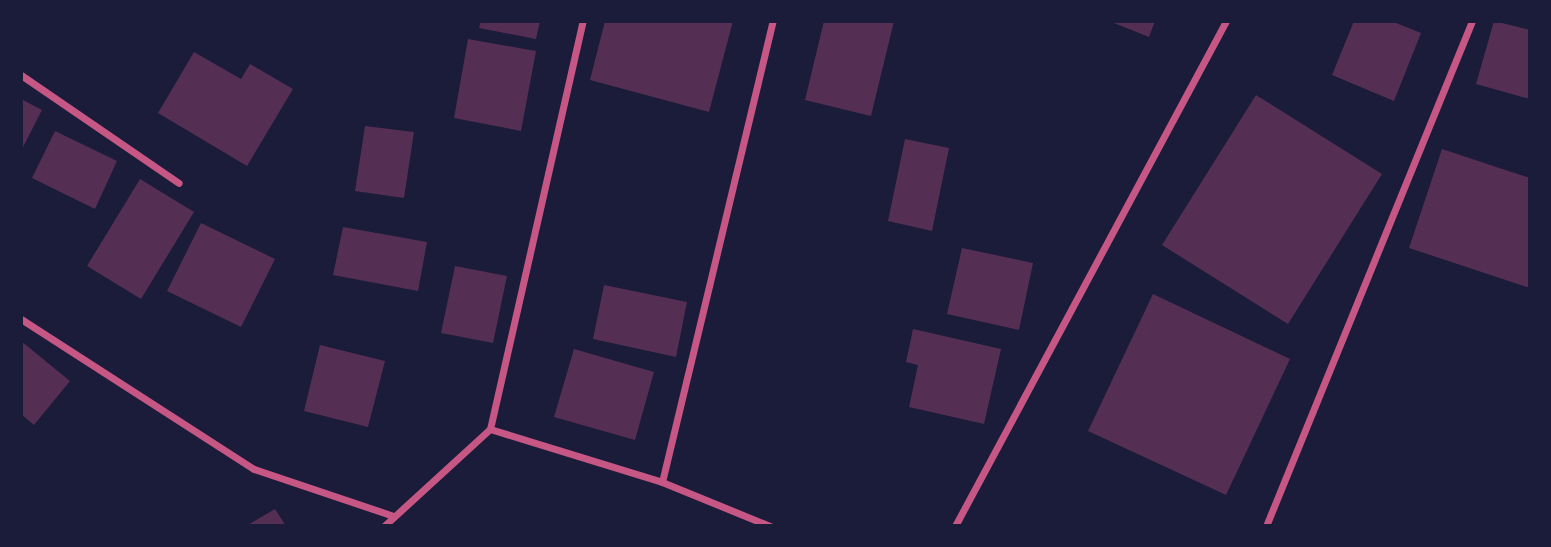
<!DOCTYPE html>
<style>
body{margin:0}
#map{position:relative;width:1551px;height:547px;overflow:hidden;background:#1b1b3a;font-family:"Playfair Display",serif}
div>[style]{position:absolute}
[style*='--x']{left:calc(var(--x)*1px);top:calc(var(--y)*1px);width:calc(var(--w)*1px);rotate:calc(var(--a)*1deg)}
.building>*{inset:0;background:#542f53}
.minor>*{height:7px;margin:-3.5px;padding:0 3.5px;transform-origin:3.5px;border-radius:3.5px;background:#c65784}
span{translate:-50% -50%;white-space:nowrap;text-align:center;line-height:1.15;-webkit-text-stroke:5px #1b1b3a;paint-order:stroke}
.frame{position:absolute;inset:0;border:23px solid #1b1b3a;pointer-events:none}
</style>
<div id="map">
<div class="building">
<i style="clip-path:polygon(481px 21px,540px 21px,536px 39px,479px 28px)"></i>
<i style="clip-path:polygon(605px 21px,733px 21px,709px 112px,590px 80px)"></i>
<i style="clip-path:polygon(824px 21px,894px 21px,871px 116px,805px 100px)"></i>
<i style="clip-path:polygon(1109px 21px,1155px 21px,1149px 37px)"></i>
<i style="clip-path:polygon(1354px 21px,1391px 21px,1421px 33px,1394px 101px,1332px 75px)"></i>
<i style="clip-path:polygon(1494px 21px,1530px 30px,1530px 99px,1476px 84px)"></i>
<i style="clip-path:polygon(468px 39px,536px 51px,521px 131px,454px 118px)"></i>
<i style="clip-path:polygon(194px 52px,241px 79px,250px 64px,293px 89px,247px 166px,158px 113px)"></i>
<i style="clip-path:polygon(1256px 95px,1382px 174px,1288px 324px,1162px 245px)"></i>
<i style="clip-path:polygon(21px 99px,42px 110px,21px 151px)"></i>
<i style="clip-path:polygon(365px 126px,414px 132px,404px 198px,355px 191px)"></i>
<i style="clip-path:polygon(55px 131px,117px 161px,95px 209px,32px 178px)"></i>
<i style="clip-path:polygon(905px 139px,949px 148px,932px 231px,888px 221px)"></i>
<i style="clip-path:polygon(1442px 149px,1530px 178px,1530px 288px,1409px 248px)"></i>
<i style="clip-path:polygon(140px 179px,194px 212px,141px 299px,87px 266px)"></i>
<i style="clip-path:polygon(201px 223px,275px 259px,241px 327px,167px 291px)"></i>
<i style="clip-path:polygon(343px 227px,427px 242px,418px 291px,333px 275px)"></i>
<i style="clip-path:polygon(962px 248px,1033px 263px,1019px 330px,947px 314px)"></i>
<i style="clip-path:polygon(455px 266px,507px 276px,493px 343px,441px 333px)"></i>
<i style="clip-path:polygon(604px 285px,687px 302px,676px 357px,593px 339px)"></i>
<i style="clip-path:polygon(1153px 294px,1290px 359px,1226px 495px,1088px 431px)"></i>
<i style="clip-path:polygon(913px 329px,1001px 349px,984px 424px,909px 407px,918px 365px,906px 362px)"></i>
<i style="clip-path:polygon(21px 341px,70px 381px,34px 425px,21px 414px)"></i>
<i style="clip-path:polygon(320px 345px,385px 361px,368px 427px,304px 411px)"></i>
<i style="clip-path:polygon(574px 349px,654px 372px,635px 440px,554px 417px)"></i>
<i style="clip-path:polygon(275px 509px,286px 526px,246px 526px)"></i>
</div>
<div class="minor">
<i style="--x:21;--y:75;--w:191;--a:34.4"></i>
<i style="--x:21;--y:319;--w:277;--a:32.8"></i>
<i style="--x:254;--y:469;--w:148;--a:18.6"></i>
<i style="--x:490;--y:429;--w:180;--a:17.1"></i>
<i style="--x:662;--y:482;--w:117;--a:22.2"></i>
<i style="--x:662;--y:482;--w:474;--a:-76.5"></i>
<i style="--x:384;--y:526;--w:144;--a:-42.5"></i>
<i style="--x:490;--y:429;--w:418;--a:-77.2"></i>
<i style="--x:955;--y:526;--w:573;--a:-61.78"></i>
<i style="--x:1266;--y:526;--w:545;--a:-67.81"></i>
</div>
<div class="frame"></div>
</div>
